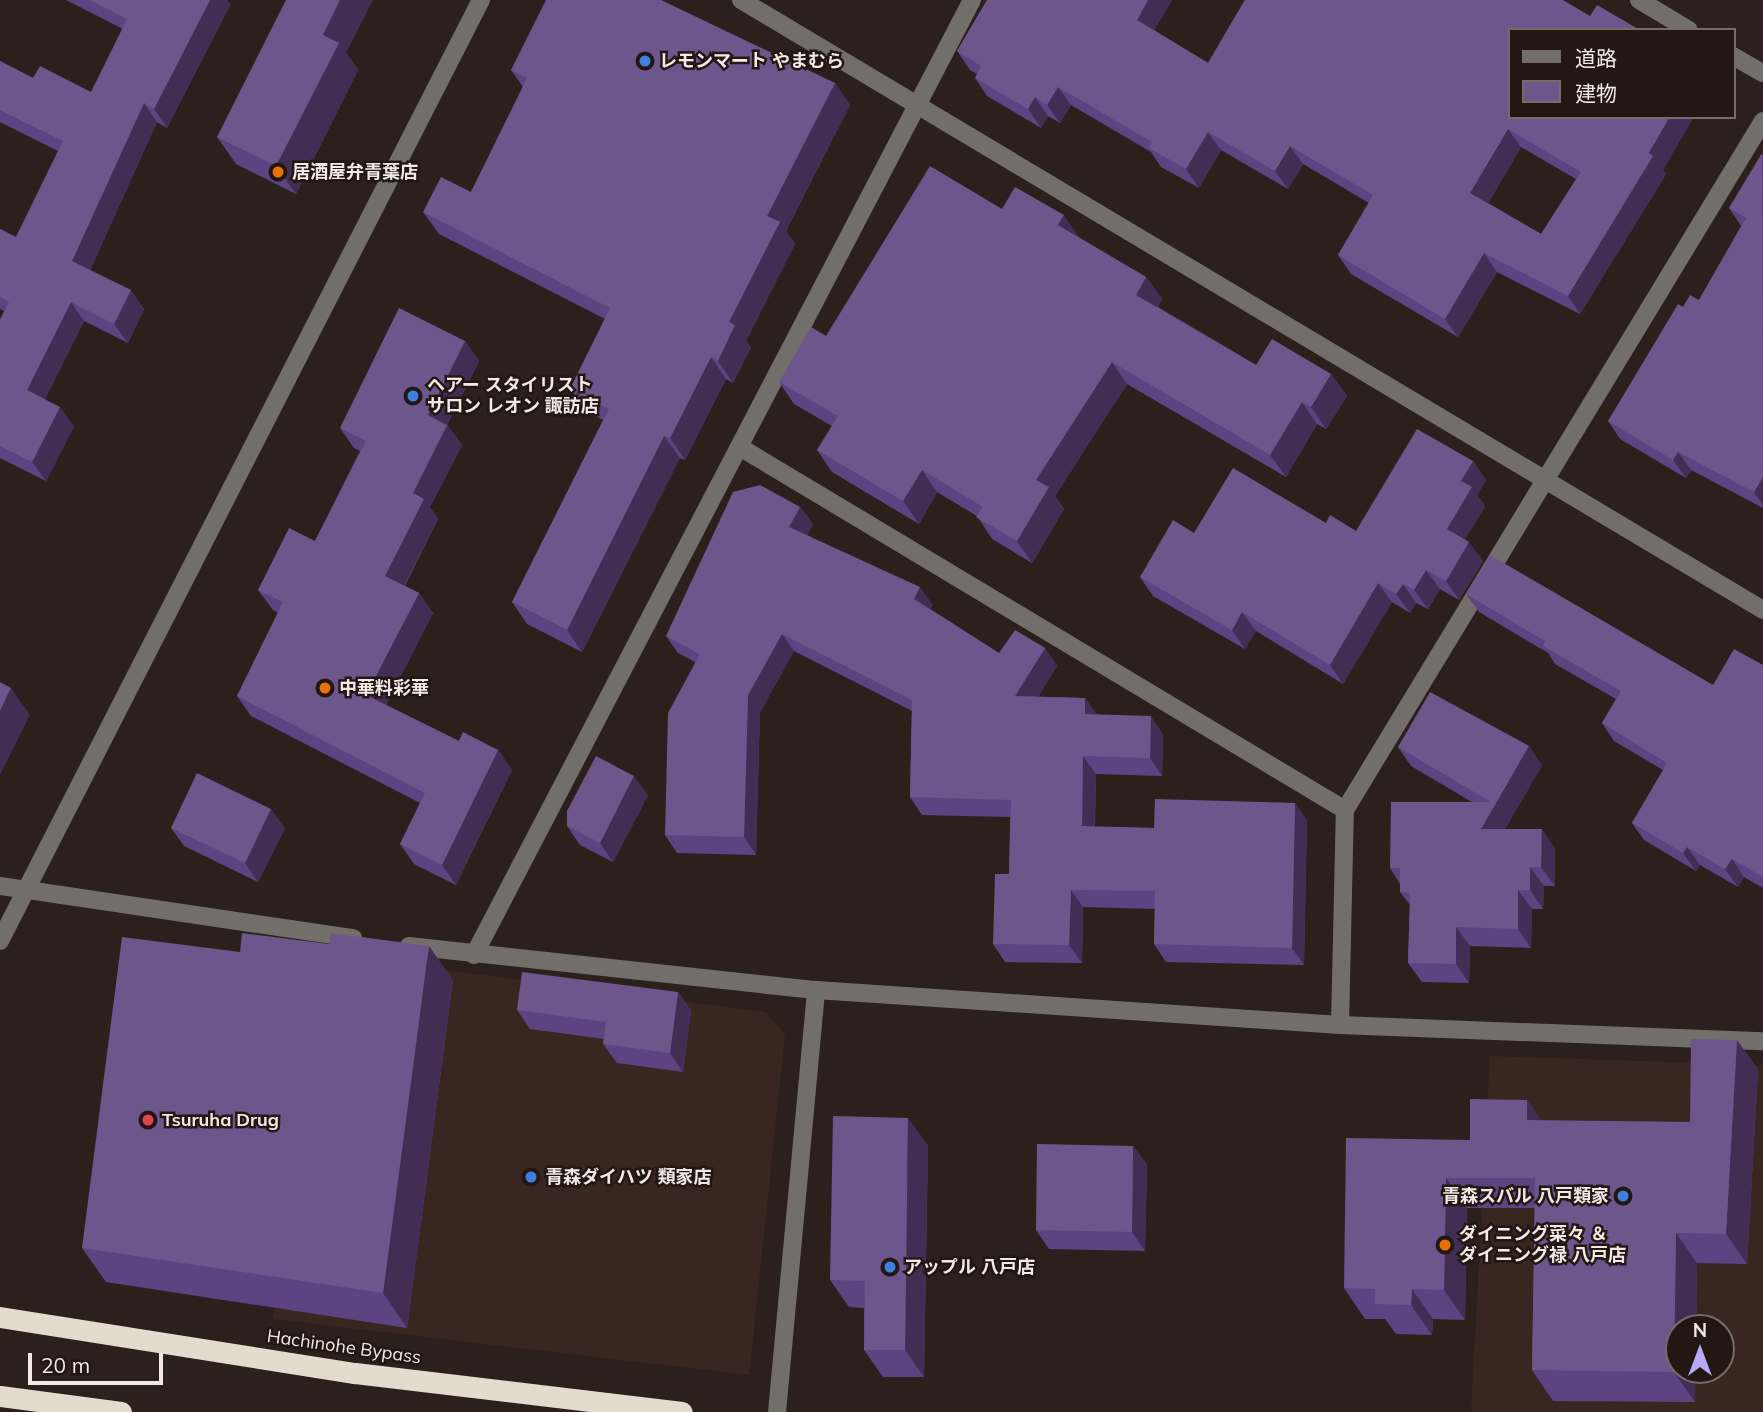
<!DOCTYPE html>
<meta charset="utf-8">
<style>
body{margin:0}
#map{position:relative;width:1763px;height:1412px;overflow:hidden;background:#2b201c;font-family:Mulish,"Noto Sans JP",sans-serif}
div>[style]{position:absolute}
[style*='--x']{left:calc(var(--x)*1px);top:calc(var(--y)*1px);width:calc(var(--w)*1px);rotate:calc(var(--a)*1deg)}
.built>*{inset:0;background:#382720}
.minor>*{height:18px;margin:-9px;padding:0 9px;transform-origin:9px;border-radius:9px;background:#726f6a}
.highway>*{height:21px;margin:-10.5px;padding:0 10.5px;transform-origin:10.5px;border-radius:10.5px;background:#e2dbce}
.wall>*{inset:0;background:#5c4482}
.shaded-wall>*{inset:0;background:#422e54}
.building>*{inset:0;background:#6c568c}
.dots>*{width:19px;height:19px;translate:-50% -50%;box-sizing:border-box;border:4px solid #221713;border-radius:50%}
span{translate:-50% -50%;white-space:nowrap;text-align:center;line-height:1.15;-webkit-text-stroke:5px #221713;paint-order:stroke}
.poi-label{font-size:18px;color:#f1e9e6;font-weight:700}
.left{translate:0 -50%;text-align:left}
.right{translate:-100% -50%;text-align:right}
.street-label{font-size:18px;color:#f1e9e6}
.legend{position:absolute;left:1508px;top:28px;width:228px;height:91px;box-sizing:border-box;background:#221713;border:2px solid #756b67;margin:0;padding:9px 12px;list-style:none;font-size:21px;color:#f1e9e6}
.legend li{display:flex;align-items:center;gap:14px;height:35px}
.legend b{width:35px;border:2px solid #756b67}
.north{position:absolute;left:1665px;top:1314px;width:70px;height:70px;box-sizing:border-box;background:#221713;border:2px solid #756b67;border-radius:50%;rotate:0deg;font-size:19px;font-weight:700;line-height:28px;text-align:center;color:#f1e9e6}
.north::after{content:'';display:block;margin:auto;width:24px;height:32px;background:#baaaf6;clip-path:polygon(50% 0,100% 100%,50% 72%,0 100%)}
.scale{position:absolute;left:28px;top:1353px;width:135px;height:32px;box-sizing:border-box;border:4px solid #f1e9e6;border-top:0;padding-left:9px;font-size:21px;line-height:24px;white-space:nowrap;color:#f1e9e6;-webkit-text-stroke:5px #221713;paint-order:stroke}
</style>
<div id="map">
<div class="built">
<i style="clip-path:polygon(323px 954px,766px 1012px,785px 1035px,749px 1375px,273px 1319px)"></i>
<i style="clip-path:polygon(evenodd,1490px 1056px,1763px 1065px,1763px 1412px,1471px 1412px,1490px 1056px,1679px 1328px,1721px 1328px,1721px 1370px,1679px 1370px,1679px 1328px)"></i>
</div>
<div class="minor">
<i style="--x:741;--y:0;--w:1190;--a:30.83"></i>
<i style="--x:1639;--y:0;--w:58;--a:31"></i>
<i style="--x:1733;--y:56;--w:34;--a:30"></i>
<i style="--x:743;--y:449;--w:702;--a:30.95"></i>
<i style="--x:0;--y:886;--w:357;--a:8.4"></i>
<i style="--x:0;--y:941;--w:1057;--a:-62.93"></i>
<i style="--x:409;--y:946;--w:409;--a:6.2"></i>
<i style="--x:816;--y:990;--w:525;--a:3.82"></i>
<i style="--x:1340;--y:1025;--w:423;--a:2.2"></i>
<i style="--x:474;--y:955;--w:1077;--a:-62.46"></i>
<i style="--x:1340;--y:1025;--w:215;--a:-88.7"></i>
<i style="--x:1345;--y:810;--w:806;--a:-58.76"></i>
<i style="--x:777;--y:1412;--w:424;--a:-84.7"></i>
</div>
<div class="highway">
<i style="--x:0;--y:1317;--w:359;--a:9"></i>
<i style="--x:355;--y:1373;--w:329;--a:6.8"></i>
<i style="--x:0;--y:1396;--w:122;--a:7.5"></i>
</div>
<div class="wall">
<i style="clip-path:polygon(66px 0,227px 0,230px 5px,167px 128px,157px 122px,90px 270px,144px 309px,128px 343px,84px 321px,45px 399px,74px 426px,46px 481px,0 458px,0 320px,4px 311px,0 309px,0 229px,16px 237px,58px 151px,0 122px,0 61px,33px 78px,91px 92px,123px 29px)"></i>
<i style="clip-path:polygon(evenodd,987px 0,1172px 0,1154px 30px,1208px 63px,1245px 0,1663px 170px,1666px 174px,1580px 314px,1497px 272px,1458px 337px,1351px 274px,1338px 255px,1369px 203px,1303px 164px,1288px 189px,1221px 150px,1199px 188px,1161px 167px,1151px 152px,1071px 105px,1060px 123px,1048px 116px,1041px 128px,987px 96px,975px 78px,977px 74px,970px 70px,957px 51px,987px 0,1521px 147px,1576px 179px,1541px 234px,1488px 203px,1521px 147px)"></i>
<i style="clip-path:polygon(346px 53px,358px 70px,296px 194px,236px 164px,217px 137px)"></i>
<i style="clip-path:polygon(511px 70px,835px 83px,850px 105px,786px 231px,795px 244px,746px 341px,751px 347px,733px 383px,726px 379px,685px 460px,680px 458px,582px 652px,527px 624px,512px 602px,603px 420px,586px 411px,570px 389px,605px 319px,439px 234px,423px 212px,471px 192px,523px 87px)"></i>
<i style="clip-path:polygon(1763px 154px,1763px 508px,1691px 470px,1686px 478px,1620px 439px,1608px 421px,1683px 307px,1699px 300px,1741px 226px,1729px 208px)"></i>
<i style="clip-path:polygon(1002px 209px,1079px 238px,1146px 277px,1162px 299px,1158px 307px,1256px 365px,1331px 374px,1347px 396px,1326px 429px,1317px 424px,1286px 477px,1127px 384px,1055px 496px,1064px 509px,1032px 563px,992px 539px,977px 516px,937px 492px,919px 524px,832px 472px,817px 450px,832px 426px,794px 404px,779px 382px,826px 336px)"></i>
<i style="clip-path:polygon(465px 341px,479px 361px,447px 425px,462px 445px,430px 507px,438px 519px,405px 586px,419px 593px,433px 613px,386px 705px,459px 741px,498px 750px,512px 770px,456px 885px,414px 864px,400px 844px,420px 803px,251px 716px,237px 696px,278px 613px,273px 610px,258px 590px,315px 541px,360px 451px,354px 448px,340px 428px)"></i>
<i style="clip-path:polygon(1473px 461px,1486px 480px,1477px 495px,1485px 506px,1465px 539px,1483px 561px,1459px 600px,1440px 589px,1428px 609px,1416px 603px,1410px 613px,1392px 602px,1343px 684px,1256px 631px,1245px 649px,1153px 596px,1140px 577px,1194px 533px,1326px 523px,1356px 531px)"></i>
<i style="clip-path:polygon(800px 507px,813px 524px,807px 535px,933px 605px,930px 609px,999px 653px,1045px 648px,1057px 666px,1038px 697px,1085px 698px,1096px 714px,1163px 734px,1162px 776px,1096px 774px,1095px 827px,1154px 828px,1295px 803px,1307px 821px,1304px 965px,1166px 962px,1154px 944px,1155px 909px,1083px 907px,1082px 963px,1005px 962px,993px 944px,1009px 874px,1010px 817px,922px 815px,910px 797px,912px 711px,794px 651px,760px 712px,756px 855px,677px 853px,665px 835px,695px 662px,678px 653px,666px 636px)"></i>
<i style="clip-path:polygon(1466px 594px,1713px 685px,1763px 665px,1763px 888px,1744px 877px,1738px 887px,1700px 865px,1696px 871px,1644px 840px,1632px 823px,1663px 770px,1614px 741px,1602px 723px,1616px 699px,1555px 664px,1548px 653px,1479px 612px)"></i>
<i style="clip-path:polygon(1398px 747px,1542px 765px,1505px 829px,1555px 848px,1555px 886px,1544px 886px,1543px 909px,1532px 909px,1531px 948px,1470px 946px,1469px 983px,1422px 982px,1408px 963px,1410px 905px,1400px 892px,1400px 884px,1390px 868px,1472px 802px,1411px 766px)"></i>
<i style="clip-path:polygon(648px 795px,613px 862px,580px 845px,567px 826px)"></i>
<i style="clip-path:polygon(171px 828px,285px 828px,258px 882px,184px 846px)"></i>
<i style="clip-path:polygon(453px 980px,407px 1328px,106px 1282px,82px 1248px)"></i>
<i style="clip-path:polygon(678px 992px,691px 1011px,683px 1072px,617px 1063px,603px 1044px,604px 1039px,530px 1029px,517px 1010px)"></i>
<i style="clip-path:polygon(1737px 1040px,1758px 1070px,1747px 1264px,1697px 1263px,1695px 1402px,1553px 1401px,1532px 1370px,1535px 1208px,1467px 1208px,1465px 1320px,1433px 1319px,1432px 1335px,1396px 1334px,1385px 1319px,1365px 1319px,1344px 1288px,1470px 1140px,1527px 1100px,1541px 1121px,1690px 1122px)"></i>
<i style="clip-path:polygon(928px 1145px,924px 1377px,883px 1377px,864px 1350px,864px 1308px,849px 1307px,830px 1280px)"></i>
<i style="clip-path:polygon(1133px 1146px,1147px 1165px,1145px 1251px,1049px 1249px,1036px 1230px)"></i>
</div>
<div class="shaded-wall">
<i style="clip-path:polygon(210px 0,227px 0,230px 5px,167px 128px,154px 109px)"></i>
<i style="clip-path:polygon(340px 0,373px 0,346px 53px,358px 70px,296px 194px,276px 166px,323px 35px)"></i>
<i style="clip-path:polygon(1148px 0,1172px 0,1150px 38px,1137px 20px)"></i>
<i style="clip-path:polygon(835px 83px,850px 105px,786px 231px,795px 244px,746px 341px,751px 347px,733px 383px,718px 361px,729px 322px,767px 216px)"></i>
<i style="clip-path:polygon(1058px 87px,1071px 105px,1060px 123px,1047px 105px)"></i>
<i style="clip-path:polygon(1035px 97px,1048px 116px,1041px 128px,1028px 109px)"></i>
<i style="clip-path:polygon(144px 103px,157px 122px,86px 280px,72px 261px)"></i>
<i style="clip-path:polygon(1670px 117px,1694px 117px,1663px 170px,1666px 174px,1580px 314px,1568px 296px)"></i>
<i style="clip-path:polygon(1508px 129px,1521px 147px,1483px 211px,1470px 193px)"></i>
<i style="clip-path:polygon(1208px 132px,1221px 150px,1199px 188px,1186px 169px)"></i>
<i style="clip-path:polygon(1290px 146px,1303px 164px,1288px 189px,1275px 171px)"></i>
<i style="clip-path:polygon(1064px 215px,1079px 237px,1058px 225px)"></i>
<i style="clip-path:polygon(1484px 253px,1497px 272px,1458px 337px,1445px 319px)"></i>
<i style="clip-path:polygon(1146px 277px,1162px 299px,1152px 317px,1136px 295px)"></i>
<i style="clip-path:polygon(131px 290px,144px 309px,128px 343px,114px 324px)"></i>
<i style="clip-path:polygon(71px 302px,84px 321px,40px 409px,27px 390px)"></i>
<i style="clip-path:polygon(465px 341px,479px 361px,442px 435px,428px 415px)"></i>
<i style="clip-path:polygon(711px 357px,726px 379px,685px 460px,670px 438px)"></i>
<i style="clip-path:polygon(1112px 362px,1127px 384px,1055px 496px,1064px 509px,1032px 563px,1017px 541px,1036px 480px)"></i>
<i style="clip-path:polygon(1331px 374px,1347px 396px,1326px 429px,1311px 407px)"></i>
<i style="clip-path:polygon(1302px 402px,1317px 424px,1286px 477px,1270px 455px)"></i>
<i style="clip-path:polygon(60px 407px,74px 426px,46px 481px,32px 462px)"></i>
<i style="clip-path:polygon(447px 425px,462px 445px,430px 507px,438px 519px,399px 596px,385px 576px,413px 493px)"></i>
<i style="clip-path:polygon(664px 436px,680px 458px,582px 652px,567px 630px)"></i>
<i style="clip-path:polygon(1678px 452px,1691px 470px,1686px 478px,1673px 460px)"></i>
<i style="clip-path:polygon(1473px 461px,1486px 480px,1477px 495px,1485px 506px,1460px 548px,1447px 529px,1461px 481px)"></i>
<i style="clip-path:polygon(922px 470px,937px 492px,919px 524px,903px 501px)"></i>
<i style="clip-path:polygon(1763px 477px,1763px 505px,1754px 492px)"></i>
<i style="clip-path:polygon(800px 507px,813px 524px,802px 545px,789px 527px)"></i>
<i style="clip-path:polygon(1469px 542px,1483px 561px,1459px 600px,1446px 581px)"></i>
<i style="clip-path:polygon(1426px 570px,1440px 589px,1428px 609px,1414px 590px)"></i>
<i style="clip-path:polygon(1378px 583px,1392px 602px,1343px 684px,1330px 665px)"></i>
<i style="clip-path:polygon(1403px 584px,1416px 603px,1410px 613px,1396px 594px)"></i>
<i style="clip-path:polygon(920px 587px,933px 605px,927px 617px,914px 599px)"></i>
<i style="clip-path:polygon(419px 593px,433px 613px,381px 715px,366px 695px)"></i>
<i style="clip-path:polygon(1242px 612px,1256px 631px,1245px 649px,1232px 630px)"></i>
<i style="clip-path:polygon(782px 634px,794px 651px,760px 712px,756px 855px,744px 837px,748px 695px)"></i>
<i style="clip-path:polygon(1045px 648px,1057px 666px,1028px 714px,1015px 696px)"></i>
<i style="clip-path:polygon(11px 688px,30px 715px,0 775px,0 711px)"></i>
<i style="clip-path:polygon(1085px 698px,1097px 716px,1085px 714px)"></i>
<i style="clip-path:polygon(1151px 716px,1163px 734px,1162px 776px,1150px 758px)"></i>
<i style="clip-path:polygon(1529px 746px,1542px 765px,1494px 848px,1481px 829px)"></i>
<i style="clip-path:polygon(498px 750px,512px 770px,456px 885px,442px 865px)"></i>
<i style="clip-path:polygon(1083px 756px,1096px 774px,1094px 844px,1082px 826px)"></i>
<i style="clip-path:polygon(634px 776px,648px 795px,613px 862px,600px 843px)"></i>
<i style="clip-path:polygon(1295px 803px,1307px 821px,1304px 965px,1292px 948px)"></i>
<i style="clip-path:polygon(271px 809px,285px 828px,258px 882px,245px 863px)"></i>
<i style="clip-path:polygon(1542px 829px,1555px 848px,1555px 886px,1541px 867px)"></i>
<i style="clip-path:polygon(1687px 847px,1700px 865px,1696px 871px,1683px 853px)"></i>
<i style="clip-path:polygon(1732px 859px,1744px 877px,1738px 887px,1725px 869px)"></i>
<i style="clip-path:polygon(1530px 867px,1544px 886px,1543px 909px,1530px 890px)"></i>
<i style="clip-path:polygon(1071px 890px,1083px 907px,1082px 963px,1069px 945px)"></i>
<i style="clip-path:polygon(1518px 890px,1532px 909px,1531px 948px,1518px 929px)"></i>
<i style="clip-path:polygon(1456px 927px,1470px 946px,1469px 983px,1456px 964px)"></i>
<i style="clip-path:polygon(429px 946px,453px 980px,407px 1328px,383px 1293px)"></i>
<i style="clip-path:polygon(678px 992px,691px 1011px,683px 1072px,670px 1053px)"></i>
<i style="clip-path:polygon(1737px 1040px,1758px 1070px,1747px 1264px,1726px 1234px)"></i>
<i style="clip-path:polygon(1527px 1100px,1548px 1130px,1527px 1120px)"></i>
<i style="clip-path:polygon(908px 1118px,928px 1145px,924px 1377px,905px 1350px)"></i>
<i style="clip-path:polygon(1133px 1146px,1147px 1165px,1145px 1251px,1132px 1232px)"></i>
<i style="clip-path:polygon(1446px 1178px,1467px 1208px,1465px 1320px,1444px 1290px)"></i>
<i style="clip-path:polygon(1676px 1233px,1697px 1263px,1696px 1328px,1679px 1328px,1679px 1370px,1695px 1370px,1695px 1402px,1674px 1372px)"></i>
<i style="clip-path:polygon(1412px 1289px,1433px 1319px,1432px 1335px,1411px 1305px)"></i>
</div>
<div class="building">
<i style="clip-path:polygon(90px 0,210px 0,154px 109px,144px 103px,72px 261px,131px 290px,114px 324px,71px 302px,27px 390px,60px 407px,32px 462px,0 446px,0 320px,9px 302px,0 297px,0 229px,16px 237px,63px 141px,0 110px,0 61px,33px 78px,40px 66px,91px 92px,127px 19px)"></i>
<i style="clip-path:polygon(286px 0,340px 0,323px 35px,339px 43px,276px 166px,217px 137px)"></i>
<i style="clip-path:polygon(546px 0,661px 0,835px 83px,767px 216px,780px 222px,729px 322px,735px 325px,718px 361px,711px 357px,670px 438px,664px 436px,567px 630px,512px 602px,609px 409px,570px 389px,610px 308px,423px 212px,441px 177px,471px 192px,527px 78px,511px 70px)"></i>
<i style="clip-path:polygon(evenodd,987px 0,1148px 0,1137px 20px,1208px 63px,1245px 0,1563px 0,1590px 16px,1597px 5px,1640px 30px,1509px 30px,1509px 117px,1670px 117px,1649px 153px,1653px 156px,1568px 296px,1484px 253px,1445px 319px,1338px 255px,1373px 195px,1290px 146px,1275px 171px,1208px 132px,1186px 169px,1149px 148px,1152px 142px,1058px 87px,1047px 105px,1035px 97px,1028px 109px,975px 78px,981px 66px,957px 51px,987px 0,1508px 129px,1581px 172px,1541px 234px,1470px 193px,1508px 129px)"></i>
<i style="clip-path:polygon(1762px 153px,1763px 477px,1754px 492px,1678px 452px,1673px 460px,1608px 421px,1678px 304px,1683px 307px,1690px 295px,1699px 300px,1746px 218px,1729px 208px)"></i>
<i style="clip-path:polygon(930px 166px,1002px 209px,1015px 187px,1064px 215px,1058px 225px,1146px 277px,1136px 295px,1256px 365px,1272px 339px,1331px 374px,1311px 407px,1302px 402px,1270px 455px,1112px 362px,1036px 480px,1049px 487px,1017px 541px,976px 517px,983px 507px,922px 470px,903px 501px,817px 450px,838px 416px,779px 382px,811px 327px,826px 336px)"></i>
<i style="clip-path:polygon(399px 308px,465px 341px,428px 415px,447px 425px,413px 493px,424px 499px,385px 576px,419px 593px,366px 695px,459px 741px,463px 732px,498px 750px,442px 865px,400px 844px,425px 793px,237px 696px,283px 602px,258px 590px,289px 528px,315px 541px,366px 441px,340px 428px)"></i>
<i style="clip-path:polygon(1417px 429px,1473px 461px,1461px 481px,1472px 487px,1447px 529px,1469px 542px,1446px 581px,1426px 570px,1414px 590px,1403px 584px,1396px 594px,1378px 583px,1330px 665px,1242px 612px,1232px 630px,1140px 577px,1173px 520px,1194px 533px,1233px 468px,1326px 523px,1330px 515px,1356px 531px)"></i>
<i style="clip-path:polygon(760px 485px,800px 507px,789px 527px,920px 587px,914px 599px,999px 653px,1015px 630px,1045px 648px,1015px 696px,1085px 698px,1085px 714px,1151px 716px,1150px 758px,1083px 756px,1082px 826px,1154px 828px,1155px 799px,1295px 803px,1292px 948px,1154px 944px,1155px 891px,1071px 890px,1069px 945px,993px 944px,995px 874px,1009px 874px,1011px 800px,910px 797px,912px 700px,782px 634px,748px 695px,744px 837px,665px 835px,668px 713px,700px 654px,666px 636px,733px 492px)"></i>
<i style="clip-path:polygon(1490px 555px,1713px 685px,1734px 649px,1763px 665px,1763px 877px,1732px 859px,1725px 869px,1687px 847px,1683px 853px,1632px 823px,1667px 763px,1602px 723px,1621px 691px,1543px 646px,1545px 641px,1466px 594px)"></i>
<i style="clip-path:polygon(0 682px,11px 688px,0 711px)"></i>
<i style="clip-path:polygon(1430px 692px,1529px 746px,1481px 829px,1542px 829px,1541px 867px,1530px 867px,1530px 890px,1518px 890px,1518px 929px,1456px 927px,1456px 964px,1408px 963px,1410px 893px,1400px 892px,1400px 868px,1390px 868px,1391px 802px,1491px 802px,1398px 747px)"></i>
<i style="clip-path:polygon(596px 756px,634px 776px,600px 843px,567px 826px,567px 811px)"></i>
<i style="clip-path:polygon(197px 773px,271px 809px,245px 863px,171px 828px)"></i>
<i style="clip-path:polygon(242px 933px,329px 944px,331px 933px,429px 946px,383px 1293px,82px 1248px,122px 937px,240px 952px)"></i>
<i style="clip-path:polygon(522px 972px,678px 992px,670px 1053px,603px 1044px,606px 1022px,517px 1010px)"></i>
<i style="clip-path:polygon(1691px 1039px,1737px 1040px,1726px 1234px,1676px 1233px,1674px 1372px,1532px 1370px,1535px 1178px,1446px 1178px,1444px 1290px,1412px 1289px,1411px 1305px,1375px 1304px,1375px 1289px,1344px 1288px,1346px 1138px,1470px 1140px,1470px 1099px,1527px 1100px,1527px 1120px,1690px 1122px)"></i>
<i style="clip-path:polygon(833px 1116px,908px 1118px,905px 1350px,864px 1350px,865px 1281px,830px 1280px)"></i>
<i style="clip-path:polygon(1037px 1144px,1133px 1146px,1132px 1232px,1036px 1230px)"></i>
</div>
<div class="dots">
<i style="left:645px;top:61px;background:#3f7fe0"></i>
<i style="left:278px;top:172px;background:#e8710a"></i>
<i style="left:413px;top:396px;background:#3f7fe0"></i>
<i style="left:325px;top:688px;background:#e8710a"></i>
<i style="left:148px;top:1120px;background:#e0444e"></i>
<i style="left:531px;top:1177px;background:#3f7fe0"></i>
<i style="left:1623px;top:1196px;background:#3f7fe0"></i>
<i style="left:1445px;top:1245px;background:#e8710a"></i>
<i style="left:890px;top:1267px;background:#3f7fe0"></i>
</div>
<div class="poi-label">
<span class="left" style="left:659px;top:61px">レモンマート やまむら</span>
<span class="left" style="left:292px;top:172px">居酒屋弁青葉店</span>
<span class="left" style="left:427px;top:396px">ヘアー スタイリスト<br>サロン レオン 諏訪店</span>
<span class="left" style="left:339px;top:688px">中華料彩華</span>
<span class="left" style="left:162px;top:1120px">Tsuruha Drug</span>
<span class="left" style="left:545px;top:1177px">青森ダイハツ 類家店</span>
<span class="right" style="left:1609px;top:1196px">青森スバル 八戸類家</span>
<span class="left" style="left:1459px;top:1245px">ダイニング菜々 ＆<br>ダイニング禄 八戸店</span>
<span class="left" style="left:904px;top:1267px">アップル 八戸店</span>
</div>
<div class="street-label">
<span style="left:344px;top:1347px;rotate:8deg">Hachinohe Bypass</span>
</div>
<ul class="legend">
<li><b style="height:9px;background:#726f6a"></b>道路</li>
<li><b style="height:19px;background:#6c568c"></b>建物</li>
</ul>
<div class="north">N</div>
<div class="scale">20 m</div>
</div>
